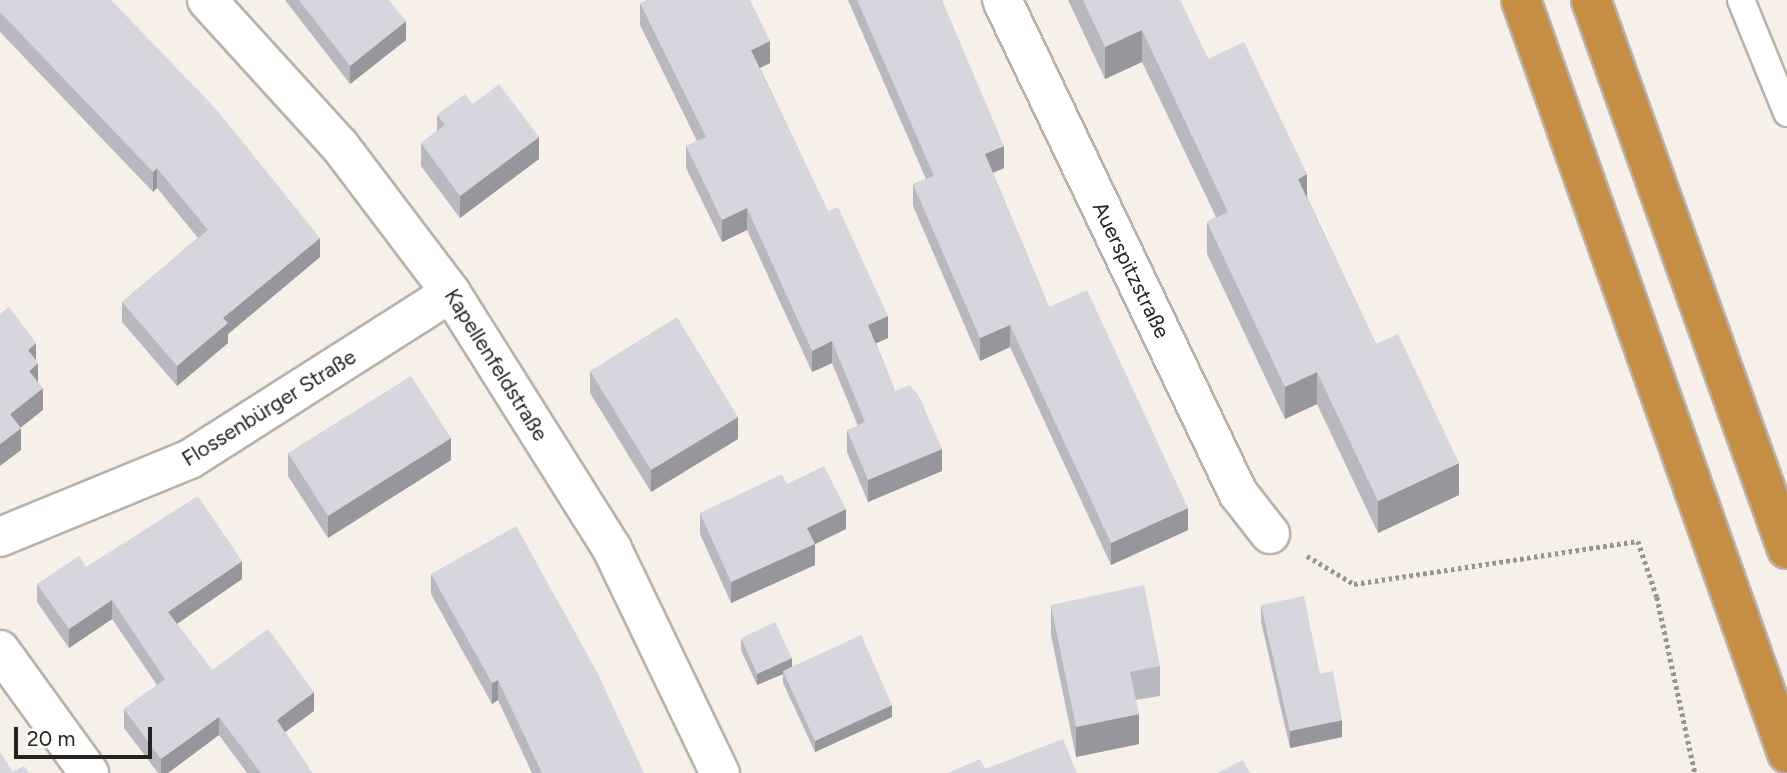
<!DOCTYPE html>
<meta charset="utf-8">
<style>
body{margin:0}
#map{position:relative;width:1787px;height:773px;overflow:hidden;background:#f7f0e9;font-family:Figtree,sans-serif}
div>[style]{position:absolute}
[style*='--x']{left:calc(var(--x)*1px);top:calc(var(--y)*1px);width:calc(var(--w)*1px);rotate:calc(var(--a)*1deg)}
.path>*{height:4.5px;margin-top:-2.25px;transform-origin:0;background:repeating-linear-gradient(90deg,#99948f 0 3.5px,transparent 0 7px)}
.roads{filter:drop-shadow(2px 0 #b8b2ab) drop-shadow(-2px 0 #b8b2ab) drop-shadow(0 2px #b8b2ab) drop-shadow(0 -2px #b8b2ab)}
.service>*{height:26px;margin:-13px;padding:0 13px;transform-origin:13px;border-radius:13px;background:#fff}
.minor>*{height:38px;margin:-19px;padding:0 19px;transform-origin:19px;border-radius:19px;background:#fff}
.motorway>*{height:38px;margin:-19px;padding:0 19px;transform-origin:19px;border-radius:19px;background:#c68e44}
.wall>*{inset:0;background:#b9b8c0}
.shaded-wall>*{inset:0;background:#96969c}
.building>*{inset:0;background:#d7d6df}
span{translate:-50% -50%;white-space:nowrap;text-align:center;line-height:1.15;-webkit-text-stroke:5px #fff;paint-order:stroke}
.street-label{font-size:21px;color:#252320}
.scale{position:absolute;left:14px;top:727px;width:138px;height:32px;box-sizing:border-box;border:4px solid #252320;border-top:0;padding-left:9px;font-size:21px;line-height:24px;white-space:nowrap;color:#252320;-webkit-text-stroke:5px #fff;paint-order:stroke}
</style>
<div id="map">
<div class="path">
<i style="--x:1307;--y:556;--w:55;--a:30.8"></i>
<i style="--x:1354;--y:584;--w:287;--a:-8.6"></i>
<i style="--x:1638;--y:541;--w:59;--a:71.3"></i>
<i style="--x:1657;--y:597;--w:180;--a:77.8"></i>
</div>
<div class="roads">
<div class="service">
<i style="--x:1741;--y:0;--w:122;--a:67.8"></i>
</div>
<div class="minor">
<i style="--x:207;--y:0;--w:197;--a:47.7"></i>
<i style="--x:340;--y:146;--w:184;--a:52.9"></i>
<i style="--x:451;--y:293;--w:302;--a:57.8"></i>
<i style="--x:612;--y:549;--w:249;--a:64.3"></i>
<i style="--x:1002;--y:0;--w:547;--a:64.42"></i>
<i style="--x:1238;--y:493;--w:52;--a:52"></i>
<i style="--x:0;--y:537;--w:205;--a:-22.3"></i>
<i style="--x:190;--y:459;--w:309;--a:-32.5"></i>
<i style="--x:0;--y:650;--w:152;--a:54.1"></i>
</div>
<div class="motorway">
<i style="--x:1521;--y:0;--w:799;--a:70.54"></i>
<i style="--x:1591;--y:0;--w:583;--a:70.35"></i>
</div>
</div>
<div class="wall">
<i style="clip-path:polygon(0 0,320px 257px,228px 334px,228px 343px,177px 386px,122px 322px,122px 302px,198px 238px,157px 188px,153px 192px,0 32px)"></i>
<i style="clip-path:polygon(285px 0,389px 0,406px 40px,350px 84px)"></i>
<i style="clip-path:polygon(848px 0,942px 0,1004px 168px,993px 173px,1049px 307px,1188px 530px,1111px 565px,1010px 347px,980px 361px,913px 206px,913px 184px,926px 179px)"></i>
<i style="clip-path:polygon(1068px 0,1180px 0,1208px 59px,1307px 197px,1376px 344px,1459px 495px,1378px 533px,1317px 404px,1285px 419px,1207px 254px,1207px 222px,1216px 217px,1142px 62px,1105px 79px)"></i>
<i style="clip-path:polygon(640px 3px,770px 63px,760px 68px,888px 338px,876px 343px,895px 391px,942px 471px,868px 502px,847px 452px,847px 430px,858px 426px,832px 363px,812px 372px,747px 230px,722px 242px,686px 168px,686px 146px,697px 141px,640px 25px)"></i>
<i style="clip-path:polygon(473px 104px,539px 159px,460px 218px,421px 166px,421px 143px,437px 131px,437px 115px)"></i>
<i style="clip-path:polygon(590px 371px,738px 439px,651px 492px,590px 393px)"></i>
<i style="clip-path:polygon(288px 453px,451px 460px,328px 538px,288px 476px)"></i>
<i style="clip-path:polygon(787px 484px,846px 529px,815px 544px,815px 565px,731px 603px,700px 534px,700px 513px)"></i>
<i style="clip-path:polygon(86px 567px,242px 579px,177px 624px,212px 670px,314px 711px,285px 732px,312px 773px,247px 773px,219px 735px,168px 773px,158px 773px,124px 728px,124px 709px,157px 685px,112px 619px,69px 648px,37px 602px,37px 584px)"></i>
<i style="clip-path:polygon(431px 574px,644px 773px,532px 773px,498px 700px,492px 704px,431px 594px)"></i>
<i style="clip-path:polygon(1051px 605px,1160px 666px,1160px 696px,1136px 700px,1139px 744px,1076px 757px,1051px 635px)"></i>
<i style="clip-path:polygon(1261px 605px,1342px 737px,1290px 748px,1261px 622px)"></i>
<i style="clip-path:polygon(741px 638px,792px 667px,892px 717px,815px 752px,783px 683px,783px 674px,757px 685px,741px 650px)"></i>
</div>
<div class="shaded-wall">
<i style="clip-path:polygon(406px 21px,406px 40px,350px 84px,350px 66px)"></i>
<i style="clip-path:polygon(1142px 30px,1142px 62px,1105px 79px,1105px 47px)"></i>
<i style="clip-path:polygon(770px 41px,770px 63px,751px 72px,751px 50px)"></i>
<i style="clip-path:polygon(539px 137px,539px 159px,460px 218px,460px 196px)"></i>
<i style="clip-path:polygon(1004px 146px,1004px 168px,985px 176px,985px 154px)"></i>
<i style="clip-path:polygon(157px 168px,157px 188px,153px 192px,153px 172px)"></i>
<i style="clip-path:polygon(1307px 174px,1307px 206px,1298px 179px)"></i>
<i style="clip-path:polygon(747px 208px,747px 230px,722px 242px,722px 220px)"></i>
<i style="clip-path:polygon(320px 238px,320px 257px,228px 334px,228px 343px,177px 386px,177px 366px,223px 318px)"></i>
<i style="clip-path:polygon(888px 316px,888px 338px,868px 347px,868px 325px)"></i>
<i style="clip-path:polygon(1010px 325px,1010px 347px,980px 361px,980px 338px)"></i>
<i style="clip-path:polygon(832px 341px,832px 363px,812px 372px,812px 351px)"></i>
<i style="clip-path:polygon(36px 343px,36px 365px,28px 350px)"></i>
<i style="clip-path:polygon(38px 363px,38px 386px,29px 371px)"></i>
<i style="clip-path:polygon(1317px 372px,1317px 404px,1285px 419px,1285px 387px)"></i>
<i style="clip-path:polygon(43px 388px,43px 410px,10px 436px,10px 414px)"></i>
<i style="clip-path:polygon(738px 417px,738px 439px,651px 492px,651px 470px)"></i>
<i style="clip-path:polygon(21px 428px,21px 450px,0 466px,0 444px)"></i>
<i style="clip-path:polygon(451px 438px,451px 460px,328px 538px,328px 516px)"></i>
<i style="clip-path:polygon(942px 449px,942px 471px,868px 502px,868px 480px)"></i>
<i style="clip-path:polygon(1459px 463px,1459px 495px,1378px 533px,1378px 501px)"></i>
<i style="clip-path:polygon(1188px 508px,1188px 530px,1111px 565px,1111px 543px)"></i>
<i style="clip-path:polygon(846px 509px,846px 529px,811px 546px,815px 544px,815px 565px,731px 603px,731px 582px,807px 528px)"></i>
<i style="clip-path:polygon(242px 561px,242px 579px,168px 630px,168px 612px)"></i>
<i style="clip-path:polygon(112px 600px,112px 619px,69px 648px,69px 629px)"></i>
<i style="clip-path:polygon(792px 658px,792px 670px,783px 671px,783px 674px,757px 685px,757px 674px)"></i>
<i style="clip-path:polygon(498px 680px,498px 700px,492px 704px,492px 683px)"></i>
<i style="clip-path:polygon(314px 692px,314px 711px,277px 738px,277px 720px)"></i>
<i style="clip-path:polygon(892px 705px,892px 717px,815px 752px,815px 741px)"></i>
<i style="clip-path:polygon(1139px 714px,1139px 744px,1076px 757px,1076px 727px)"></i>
<i style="clip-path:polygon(219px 717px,219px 735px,168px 773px,161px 773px,161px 759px)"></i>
<i style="clip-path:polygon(1342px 720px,1342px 737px,1290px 748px,1290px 731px)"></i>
</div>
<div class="building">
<i style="clip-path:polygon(0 0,111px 0,217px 110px,320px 238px,223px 318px,228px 323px,177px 366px,122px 302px,208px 230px,157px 168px,153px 172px,0 12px)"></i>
<i style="clip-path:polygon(299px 0,389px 0,406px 21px,350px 66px)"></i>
<i style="clip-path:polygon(647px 0,750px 0,770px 41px,751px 50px,828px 211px,838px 207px,888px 316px,868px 325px,895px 391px,910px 385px,919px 396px,942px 449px,868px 480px,847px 430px,865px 422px,832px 341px,812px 351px,747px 208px,722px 220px,686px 146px,706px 137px,640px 3px)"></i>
<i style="clip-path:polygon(857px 0,942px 0,1004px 146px,985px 154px,1049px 307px,1087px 290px,1188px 508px,1111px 543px,1010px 325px,980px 338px,913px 184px,934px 176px)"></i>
<i style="clip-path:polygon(1083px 0,1180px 0,1208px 59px,1244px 42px,1307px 174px,1298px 179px,1376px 344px,1398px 334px,1459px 463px,1378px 501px,1317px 372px,1285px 387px,1207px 222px,1228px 212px,1142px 30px,1105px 47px)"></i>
<i style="clip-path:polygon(499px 84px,539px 137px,460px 196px,421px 143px,445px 125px,437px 115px,465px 94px,473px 104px)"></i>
<i style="clip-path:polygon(9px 307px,36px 343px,28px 350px,38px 363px,29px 371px,43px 388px,10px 414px,21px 428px,0 444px,0 314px)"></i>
<i style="clip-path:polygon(677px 317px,738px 417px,651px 470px,590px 371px)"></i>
<i style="clip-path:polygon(411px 376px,451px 438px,328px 516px,288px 453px)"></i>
<i style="clip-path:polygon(824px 466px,846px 509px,807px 528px,815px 544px,731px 582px,700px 513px,782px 474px,787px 484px)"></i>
<i style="clip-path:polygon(198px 496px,242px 561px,168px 612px,212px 670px,268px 629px,314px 692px,277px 720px,312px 773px,261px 773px,219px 717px,161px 759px,124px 709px,165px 679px,112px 600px,69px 629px,37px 584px,79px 556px,86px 567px)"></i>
<i style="clip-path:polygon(516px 526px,596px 670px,644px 773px,542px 773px,498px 680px,492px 683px,431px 574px)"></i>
<i style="clip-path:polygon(1144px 585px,1160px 666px,1130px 672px,1139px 714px,1076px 727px,1051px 605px)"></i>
<i style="clip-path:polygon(1304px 596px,1320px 674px,1333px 671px,1342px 720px,1290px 731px,1261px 605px)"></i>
<i style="clip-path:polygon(775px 622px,792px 658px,757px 674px,741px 638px)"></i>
<i style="clip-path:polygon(861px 635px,892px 705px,815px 741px,783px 671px)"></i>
<i style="clip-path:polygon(1063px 739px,1077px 773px,948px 773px,980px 759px,985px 769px)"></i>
<i style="clip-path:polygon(0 752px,13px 772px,24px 766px,29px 773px,0 773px)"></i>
<i style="clip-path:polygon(1243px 760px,1250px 773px,1217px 773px)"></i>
</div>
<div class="street-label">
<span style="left:1131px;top:270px;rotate:64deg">Auerspitzstraße</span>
<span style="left:496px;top:365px;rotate:58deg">Kapellenfeldstraße</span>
<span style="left:269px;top:408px;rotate:-32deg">Flossenbürger Straße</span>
</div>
<div class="scale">20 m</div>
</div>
